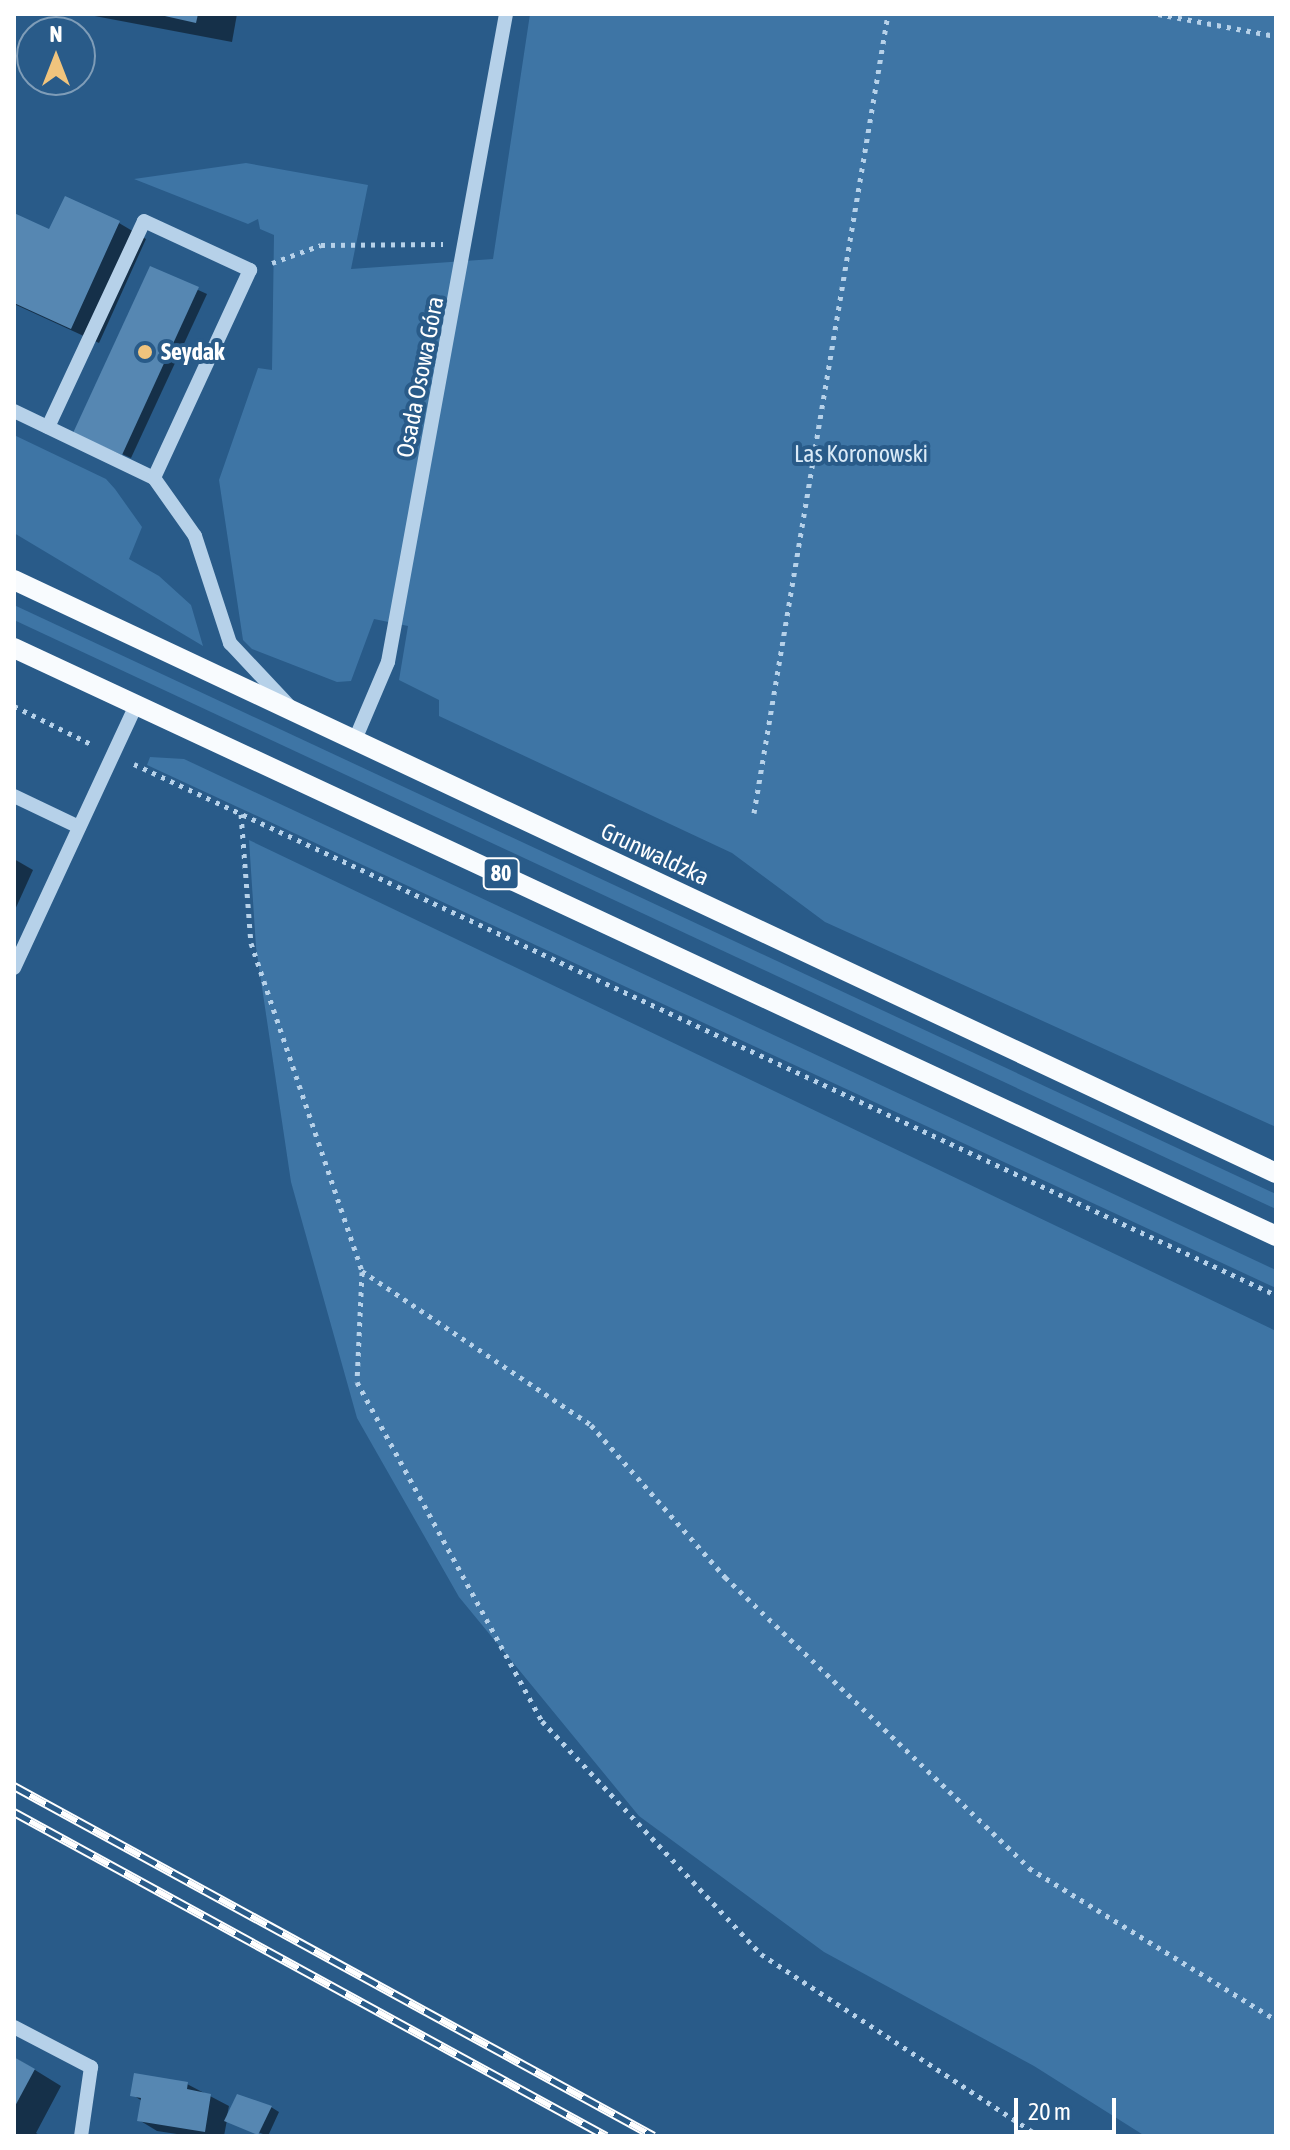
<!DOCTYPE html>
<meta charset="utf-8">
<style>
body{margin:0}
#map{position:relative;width:1290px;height:2150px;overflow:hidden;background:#295b89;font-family:"Asap Condensed",sans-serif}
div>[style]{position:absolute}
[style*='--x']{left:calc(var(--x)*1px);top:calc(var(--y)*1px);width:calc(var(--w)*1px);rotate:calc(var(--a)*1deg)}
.green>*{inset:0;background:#3e75a5}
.shadow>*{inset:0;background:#0007}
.building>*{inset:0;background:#5687b2}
.path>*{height:5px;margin-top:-2.5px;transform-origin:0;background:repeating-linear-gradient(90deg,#b6d1e9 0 4px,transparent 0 10px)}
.minor>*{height:14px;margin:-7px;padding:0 7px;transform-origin:7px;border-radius:7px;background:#b6d1e9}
.major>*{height:20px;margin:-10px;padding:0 10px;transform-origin:10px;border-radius:10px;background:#f8fbfe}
.rail>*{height:9px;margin-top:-4.5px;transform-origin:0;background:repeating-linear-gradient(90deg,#295b89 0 18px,#fff 0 36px);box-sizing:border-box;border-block:2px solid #fff}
.dots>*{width:22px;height:22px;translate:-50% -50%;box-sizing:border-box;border:4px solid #295b89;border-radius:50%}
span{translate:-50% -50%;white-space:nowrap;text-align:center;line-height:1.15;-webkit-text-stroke:8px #295b89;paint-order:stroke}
.shield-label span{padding:2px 6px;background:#295b89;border:2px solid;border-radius:6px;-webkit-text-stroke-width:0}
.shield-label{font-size:22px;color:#fff;font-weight:700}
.poi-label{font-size:24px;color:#fff;font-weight:700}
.left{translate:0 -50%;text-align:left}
.street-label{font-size:24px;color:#fff}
.park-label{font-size:24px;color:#daeaf7}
.frame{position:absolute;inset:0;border:16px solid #fff;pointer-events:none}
.north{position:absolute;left:16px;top:16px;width:80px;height:80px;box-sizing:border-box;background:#295b89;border:2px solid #7f9db8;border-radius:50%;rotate:0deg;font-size:22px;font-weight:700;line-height:32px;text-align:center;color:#fff}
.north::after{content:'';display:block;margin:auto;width:28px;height:36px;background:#f0c47d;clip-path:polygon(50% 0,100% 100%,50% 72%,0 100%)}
.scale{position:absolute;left:1014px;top:2098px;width:102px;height:36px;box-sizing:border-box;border:4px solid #fff;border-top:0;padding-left:10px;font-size:24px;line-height:28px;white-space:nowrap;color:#fff;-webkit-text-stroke:6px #295b89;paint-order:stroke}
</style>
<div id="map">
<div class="green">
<i style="clip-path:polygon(530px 14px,1276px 14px,1276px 1127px,825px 922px,732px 853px,439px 716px,439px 700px,399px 680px,408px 626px,374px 619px,351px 681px,337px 682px,252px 649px,243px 640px,219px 480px,258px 368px,272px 370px,274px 235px,260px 229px,258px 219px,248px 224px,134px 179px,246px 163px,368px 185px,351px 269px,493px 259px)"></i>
<i style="clip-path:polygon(14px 435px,106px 479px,115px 489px,142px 527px,129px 559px,159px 576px,191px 605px,203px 646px,14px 533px)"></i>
<i style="clip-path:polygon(14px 605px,1276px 1194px,1276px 1209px,14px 620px)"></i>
<i style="clip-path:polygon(150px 757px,184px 759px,1276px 1270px,1276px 1288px,147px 765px)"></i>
<i style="clip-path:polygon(249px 840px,1276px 1331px,1276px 2136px,1145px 2136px,1034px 2066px,824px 1952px,639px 1816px,459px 1597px,357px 1418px,291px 1182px,256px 947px)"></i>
</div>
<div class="shadow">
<i style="clip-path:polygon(84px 14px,237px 14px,232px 42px)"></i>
<i style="clip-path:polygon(14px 215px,50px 232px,119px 223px,146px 239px,99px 343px,14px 304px)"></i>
<i style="clip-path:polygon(152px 269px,207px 294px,131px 458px,84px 437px)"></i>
<i style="clip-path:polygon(14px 859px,33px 870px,14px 912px)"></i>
<i style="clip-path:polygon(14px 2057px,61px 2086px,36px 2133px,41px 2136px,14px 2136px)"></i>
<i style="clip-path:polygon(187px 2084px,229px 2106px,227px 2116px,271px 2107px,279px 2112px,268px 2136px,227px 2120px,224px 2136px,190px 2136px,157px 2131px,139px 2120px,142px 2101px,133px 2095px)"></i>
</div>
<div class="building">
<i style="clip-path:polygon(156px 14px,198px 14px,196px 23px)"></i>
<i style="clip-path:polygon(65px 196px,120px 221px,71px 329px,14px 303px,14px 213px,49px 229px)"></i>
<i style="clip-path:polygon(150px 266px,199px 287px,122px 455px,73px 433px)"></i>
<i style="clip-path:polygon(14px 2057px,35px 2069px,14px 2108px)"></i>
<i style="clip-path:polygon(134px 2073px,188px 2082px,187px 2089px,211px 2094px,205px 2132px,137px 2121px,141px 2098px,130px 2096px)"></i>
<i style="clip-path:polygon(237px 2094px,272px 2106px,258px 2135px,224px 2121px)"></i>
</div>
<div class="path">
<i style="--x:1158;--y:14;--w:120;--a:10.6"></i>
<i style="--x:272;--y:263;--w:52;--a:-20.2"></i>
<i style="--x:321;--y:245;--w:122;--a:-0.5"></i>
<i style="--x:14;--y:706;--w:88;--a:26.3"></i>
<i style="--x:134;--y:764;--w:1259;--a:24.94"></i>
<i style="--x:754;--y:813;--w:810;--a:-80.48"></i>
<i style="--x:241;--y:814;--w:129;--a:85.6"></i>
<i style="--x:251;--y:943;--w:346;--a:71.3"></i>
<i style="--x:362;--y:1271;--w:276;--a:33.9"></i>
<i style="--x:591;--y:1425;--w:203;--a:48.6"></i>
<i style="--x:725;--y:1577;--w:421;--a:43.7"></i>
<i style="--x:1029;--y:1868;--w:290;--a:31.6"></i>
<i style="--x:362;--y:1272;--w:110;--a:92.6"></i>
<i style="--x:357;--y:1382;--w:386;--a:61.4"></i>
<i style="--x:542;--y:1721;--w:320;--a:46.8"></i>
<i style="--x:761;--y:1954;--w:332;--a:33.2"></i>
</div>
<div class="minor">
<i style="--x:14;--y:411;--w:155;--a:25.6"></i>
<i style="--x:154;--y:478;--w:71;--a:54.7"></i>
<i style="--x:195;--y:536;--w:113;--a:71.9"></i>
<i style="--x:230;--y:643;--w:88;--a:46.8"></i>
<i style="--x:48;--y:427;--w:227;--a:-65"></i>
<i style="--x:144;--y:221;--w:117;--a:24.8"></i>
<i style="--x:250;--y:270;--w:229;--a:114.8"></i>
<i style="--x:354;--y:742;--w:87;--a:-67"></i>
<i style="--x:388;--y:662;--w:659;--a:-79.68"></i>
<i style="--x:14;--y:796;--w:72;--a:25.5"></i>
<i style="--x:14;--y:968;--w:290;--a:-65.1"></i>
<i style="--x:14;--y:2027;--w:87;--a:27.5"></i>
<i style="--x:91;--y:2067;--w:70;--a:98.2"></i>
</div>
<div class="major">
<i style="--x:14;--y:580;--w:1394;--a:25.17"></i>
<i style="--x:14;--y:648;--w:1392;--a:24.98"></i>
</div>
<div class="rail">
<i style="--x:14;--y:1786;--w:729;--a:28.67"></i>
<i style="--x:14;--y:1812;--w:675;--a:28.69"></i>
</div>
<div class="dots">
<i style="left:145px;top:352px;background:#f0c47d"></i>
</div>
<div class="shield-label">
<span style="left:501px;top:874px">80</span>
</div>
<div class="poi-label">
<span class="left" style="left:161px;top:352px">Seydak</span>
</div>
<div class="street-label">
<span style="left:420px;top:377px;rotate:-79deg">Osada Osowa Góra</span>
<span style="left:655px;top:854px;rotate:25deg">Grunwaldzka</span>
</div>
<div class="park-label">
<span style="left:861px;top:454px">Las Koronowski</span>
</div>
<div class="frame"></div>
<div class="north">N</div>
<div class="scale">20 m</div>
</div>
